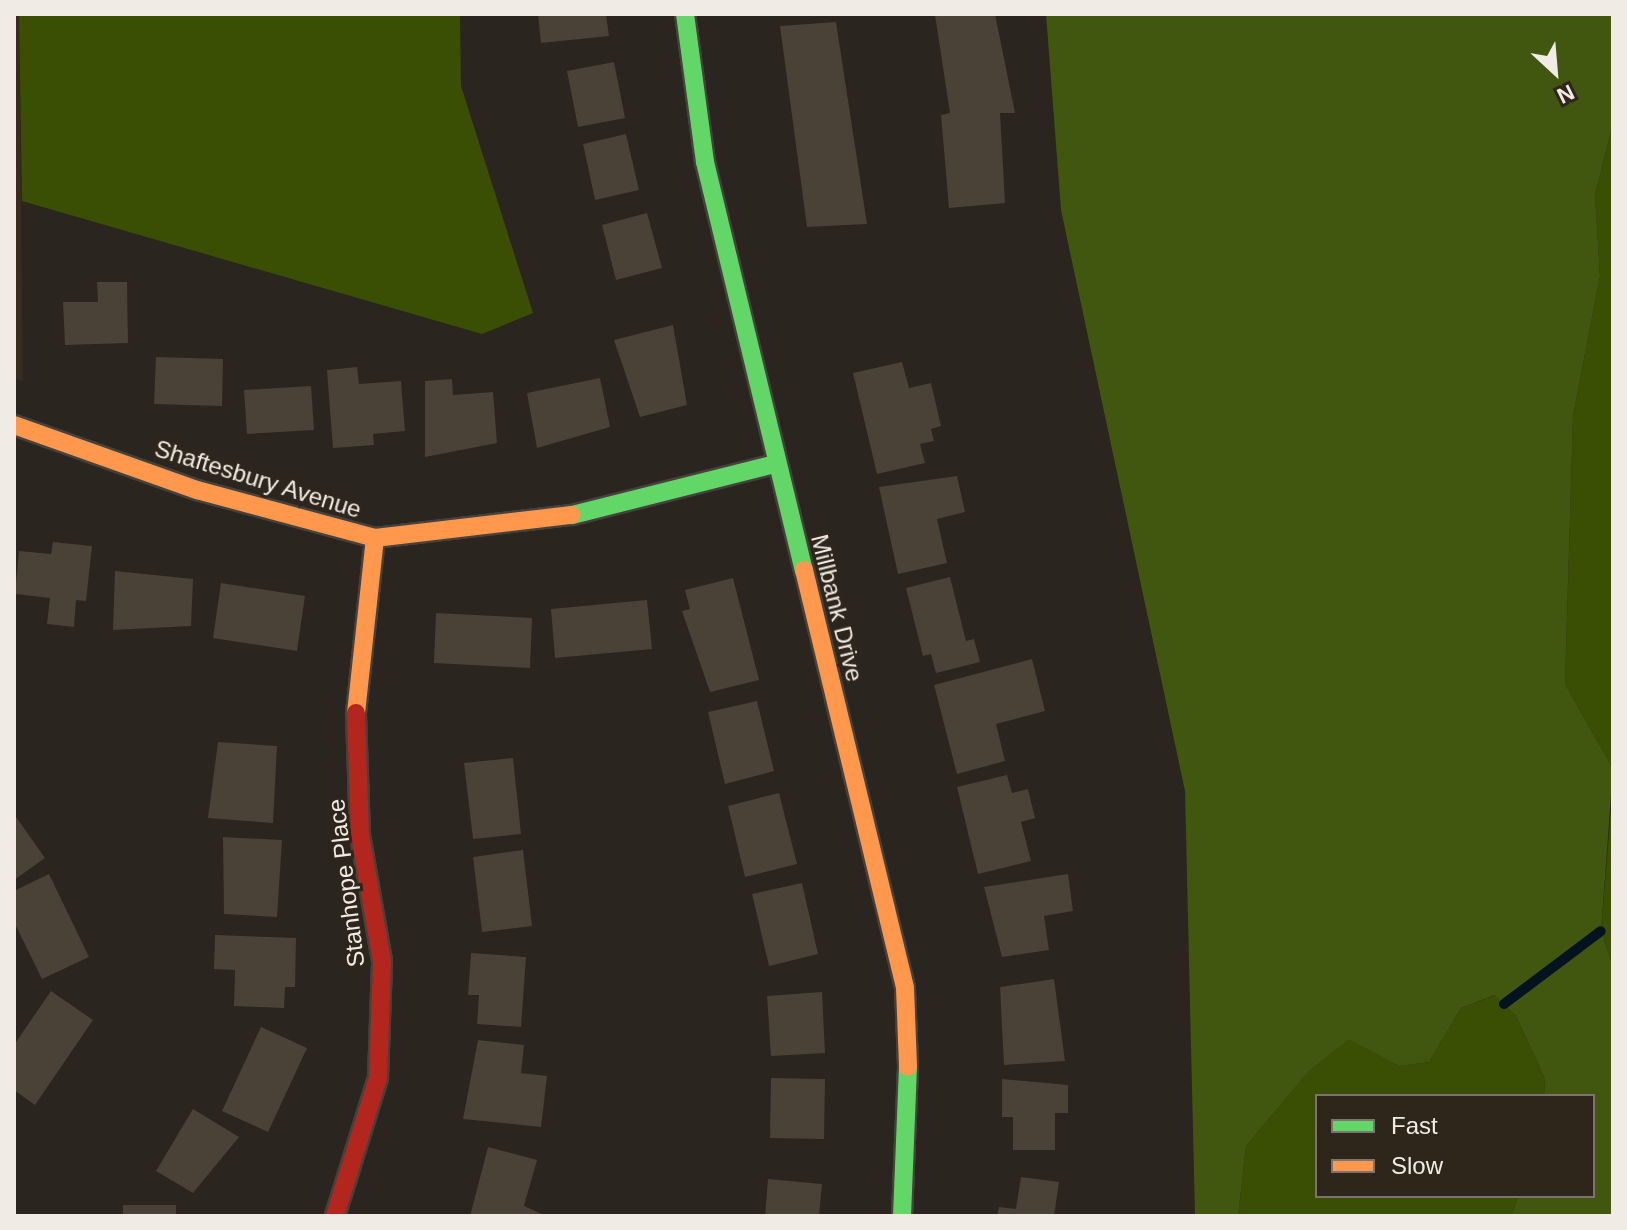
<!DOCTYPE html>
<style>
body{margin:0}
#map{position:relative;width:1627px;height:1230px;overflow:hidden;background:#2a251f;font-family:Helvetica,sans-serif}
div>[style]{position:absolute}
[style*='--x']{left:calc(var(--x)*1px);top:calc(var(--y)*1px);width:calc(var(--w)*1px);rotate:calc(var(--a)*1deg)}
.built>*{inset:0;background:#392b1e}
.green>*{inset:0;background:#3a4f04}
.forest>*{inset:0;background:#41570f}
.stream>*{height:10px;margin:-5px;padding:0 5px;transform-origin:5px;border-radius:5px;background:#04131f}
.building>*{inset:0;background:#4a4137}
.roads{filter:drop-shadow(2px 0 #45413c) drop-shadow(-2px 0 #45413c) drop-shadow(0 2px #45413c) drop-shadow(0 -2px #45413c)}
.fast>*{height:18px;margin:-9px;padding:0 9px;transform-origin:9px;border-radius:9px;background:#63d668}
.slow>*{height:18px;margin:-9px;padding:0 9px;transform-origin:9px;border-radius:9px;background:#ff974d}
.jam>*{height:18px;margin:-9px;padding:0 9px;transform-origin:9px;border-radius:9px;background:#b3261e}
span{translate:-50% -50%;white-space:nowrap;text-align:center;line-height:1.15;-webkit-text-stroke:6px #2e251b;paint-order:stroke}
.street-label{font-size:24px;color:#f1ebe5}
.frame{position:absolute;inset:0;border:16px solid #f1ebe5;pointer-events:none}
.legend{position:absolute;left:1315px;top:1094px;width:280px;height:104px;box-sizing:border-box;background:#2e251b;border:2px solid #7c746c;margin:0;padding:10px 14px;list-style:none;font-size:24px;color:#f1ebe5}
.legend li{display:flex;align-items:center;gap:16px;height:40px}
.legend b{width:40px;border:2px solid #7c746c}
.north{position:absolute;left:1515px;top:32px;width:80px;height:80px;-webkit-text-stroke:6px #2e251b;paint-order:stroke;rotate:154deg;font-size:22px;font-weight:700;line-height:32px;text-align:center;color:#f1ebe5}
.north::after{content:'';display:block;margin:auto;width:28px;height:36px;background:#f1ebe5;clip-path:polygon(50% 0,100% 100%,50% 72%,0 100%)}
</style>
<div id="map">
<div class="built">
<i style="clip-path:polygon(14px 14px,19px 14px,23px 381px,14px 379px)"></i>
</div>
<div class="green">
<i style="clip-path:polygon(19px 14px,460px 14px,461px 86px,533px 313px,482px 334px,22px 201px)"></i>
<i style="clip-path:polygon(1613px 123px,1613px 769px,1565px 684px,1573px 416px,1600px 276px,1595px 195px)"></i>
<i style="clip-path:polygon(1613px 784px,1613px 966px,1601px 931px)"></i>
<i style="clip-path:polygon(1496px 995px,1516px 1016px,1545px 1079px,1544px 1096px,1317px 1096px,1317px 1196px,1519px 1196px,1511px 1216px,1238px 1216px,1246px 1146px,1309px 1071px,1349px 1038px,1399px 1066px,1429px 1062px,1461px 1008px)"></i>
</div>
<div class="forest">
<i style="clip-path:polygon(1046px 14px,1613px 14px,1613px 123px,1595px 195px,1600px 276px,1573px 416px,1565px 684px,1613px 769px,1601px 931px,1613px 966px,1613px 1216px,1511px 1216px,1519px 1196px,1593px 1196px,1593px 1096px,1544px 1096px,1545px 1079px,1516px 1016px,1495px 995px,1461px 1008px,1429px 1062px,1399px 1066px,1349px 1039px,1309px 1071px,1246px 1146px,1238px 1216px,1195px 1216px,1185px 791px,1061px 210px)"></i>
</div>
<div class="stream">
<i style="--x:1504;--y:1004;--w:121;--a:-37"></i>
</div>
<div class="building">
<i style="clip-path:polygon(538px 14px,606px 14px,609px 36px,541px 43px)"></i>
<i style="clip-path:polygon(995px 14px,1015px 113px,1000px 113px,1005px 203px,949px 208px,941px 115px,950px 113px,935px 15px)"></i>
<i style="clip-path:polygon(836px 22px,867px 224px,807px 227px,780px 26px)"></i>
<i style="clip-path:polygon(614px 62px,625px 118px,578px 127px,567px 71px)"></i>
<i style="clip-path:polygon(626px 134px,639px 190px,595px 200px,583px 144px)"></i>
<i style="clip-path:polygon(647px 213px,662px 268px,616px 280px,602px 225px)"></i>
<i style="clip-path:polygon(97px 282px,127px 282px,128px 343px,65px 345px,63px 302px,98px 302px)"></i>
<i style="clip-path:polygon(673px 325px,687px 405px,640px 417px,614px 340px)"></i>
<i style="clip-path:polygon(156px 357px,223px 359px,222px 406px,154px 404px)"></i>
<i style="clip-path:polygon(902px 362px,909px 388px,931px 383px,941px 426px,931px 429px,934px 441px,920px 444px,925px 463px,877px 474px,853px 373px)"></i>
<i style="clip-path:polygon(357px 367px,359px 384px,401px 381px,405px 431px,373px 434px,374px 445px,333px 448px,327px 370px)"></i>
<i style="clip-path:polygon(600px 378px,610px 427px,537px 448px,527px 393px)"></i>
<i style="clip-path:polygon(452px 379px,453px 395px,493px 392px,497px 443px,425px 457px,425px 381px)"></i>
<i style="clip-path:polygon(311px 386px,314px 430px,247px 434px,244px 390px)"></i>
<i style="clip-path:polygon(957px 476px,965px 512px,937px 519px,947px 563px,898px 574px,879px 487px)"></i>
<i style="clip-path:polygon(53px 542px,92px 546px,86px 601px,76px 600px,74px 627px,47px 624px,50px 598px,15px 594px,19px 551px,51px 554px)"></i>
<i style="clip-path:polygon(115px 571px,193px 579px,191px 626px,113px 630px)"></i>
<i style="clip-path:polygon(950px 577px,966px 641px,974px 639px,980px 662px,936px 673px,931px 654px,923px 656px,906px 588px)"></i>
<i style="clip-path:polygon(733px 578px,759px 680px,710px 692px,682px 611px,690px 609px,685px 590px)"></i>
<i style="clip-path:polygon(221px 583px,305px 596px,297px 651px,213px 638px)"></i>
<i style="clip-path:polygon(647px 600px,652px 649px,555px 658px,551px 609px)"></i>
<i style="clip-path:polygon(436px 613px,532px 618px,530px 668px,434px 663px)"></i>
<i style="clip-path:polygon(1032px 659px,1045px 711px,996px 724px,1005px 761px,957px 774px,934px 685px)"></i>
<i style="clip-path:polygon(757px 701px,774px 771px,725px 784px,708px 712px)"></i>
<i style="clip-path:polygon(218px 742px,277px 746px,273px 823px,208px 818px)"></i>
<i style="clip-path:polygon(513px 758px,521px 834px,473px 839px,464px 763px)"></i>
<i style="clip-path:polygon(1007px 775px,1012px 793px,1028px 789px,1035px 818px,1021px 822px,1031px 861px,978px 874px,957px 787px)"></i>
<i style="clip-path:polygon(779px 793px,797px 864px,745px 877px,728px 806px)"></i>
<i style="clip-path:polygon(14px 814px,45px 858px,14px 880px)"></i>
<i style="clip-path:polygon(223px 837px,282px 840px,277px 917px,224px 914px)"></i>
<i style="clip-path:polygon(523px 850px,532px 926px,482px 932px,473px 857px)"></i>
<i style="clip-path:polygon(49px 874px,89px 957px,42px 979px,14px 922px,14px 891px)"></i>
<i style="clip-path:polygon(1068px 874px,1073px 911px,1044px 916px,1049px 950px,1002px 957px,984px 887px)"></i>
<i style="clip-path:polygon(802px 883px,818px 954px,769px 966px,752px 894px)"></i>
<i style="clip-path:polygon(215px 935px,296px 938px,295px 987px,285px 987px,284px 1008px,234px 1006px,235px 970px,214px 969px)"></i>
<i style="clip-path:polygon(471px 953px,526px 957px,521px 1027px,477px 1024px,479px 995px,468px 995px)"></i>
<i style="clip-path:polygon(1054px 979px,1065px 1061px,1004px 1065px,1000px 987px)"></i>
<i style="clip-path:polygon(51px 991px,93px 1020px,35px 1105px,14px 1090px,14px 1045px)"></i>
<i style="clip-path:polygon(822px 992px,825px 1053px,771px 1056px,767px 996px)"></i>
<i style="clip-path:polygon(261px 1027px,307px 1048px,268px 1132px,222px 1111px)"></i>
<i style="clip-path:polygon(478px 1040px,524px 1045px,521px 1073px,547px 1076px,541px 1127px,463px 1119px)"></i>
<i style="clip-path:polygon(771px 1078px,825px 1079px,824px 1139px,770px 1138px)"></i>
<i style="clip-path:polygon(1002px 1079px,1068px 1085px,1068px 1113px,1055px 1113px,1055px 1150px,1013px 1150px,1013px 1117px,1002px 1117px)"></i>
<i style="clip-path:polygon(193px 1109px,239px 1137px,193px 1193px,156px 1171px)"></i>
<i style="clip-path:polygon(488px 1147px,537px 1160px,524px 1206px,546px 1216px,470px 1216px)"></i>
<i style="clip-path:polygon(1021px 1177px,1059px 1182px,1054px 1216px,997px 1216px,999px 1207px,1016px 1209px)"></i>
<i style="clip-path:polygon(768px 1179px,822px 1184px,819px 1216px,765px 1216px)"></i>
<i style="clip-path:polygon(123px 1205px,176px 1205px,176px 1216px,123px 1216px)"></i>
</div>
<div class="roads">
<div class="fast">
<i style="--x:685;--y:14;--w:149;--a:82.3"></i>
<i style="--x:705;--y:162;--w:420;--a:76.4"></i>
<i style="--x:572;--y:515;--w:209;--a:-14.1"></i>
<i style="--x:902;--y:1216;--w:149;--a:-87.7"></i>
</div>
<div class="slow">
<i style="--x:14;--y:425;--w:194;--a:19.6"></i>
<i style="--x:197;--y:490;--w:184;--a:15.1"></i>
<i style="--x:375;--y:538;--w:198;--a:-6.7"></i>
<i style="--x:804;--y:570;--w:430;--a:76.4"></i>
<i style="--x:905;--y:988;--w:79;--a:87.8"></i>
<i style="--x:356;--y:713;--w:176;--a:-83.8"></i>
</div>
<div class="jam">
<i style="--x:335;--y:1216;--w:145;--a:-72.7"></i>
<i style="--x:378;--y:1078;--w:117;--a:-88"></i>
<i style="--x:382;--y:961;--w:128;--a:-99.9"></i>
<i style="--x:360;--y:835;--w:122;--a:-91.9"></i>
</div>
</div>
<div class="street-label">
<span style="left:258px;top:479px;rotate:17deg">Shaftesbury Avenue</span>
<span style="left:837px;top:608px;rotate:76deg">Millbank Drive</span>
<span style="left:346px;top:883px;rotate:-97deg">Stanhope Place</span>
</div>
<div class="frame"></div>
<ul class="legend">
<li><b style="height:10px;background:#63d668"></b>Fast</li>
<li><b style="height:10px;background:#ff974d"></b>Slow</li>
</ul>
<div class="north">N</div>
</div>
